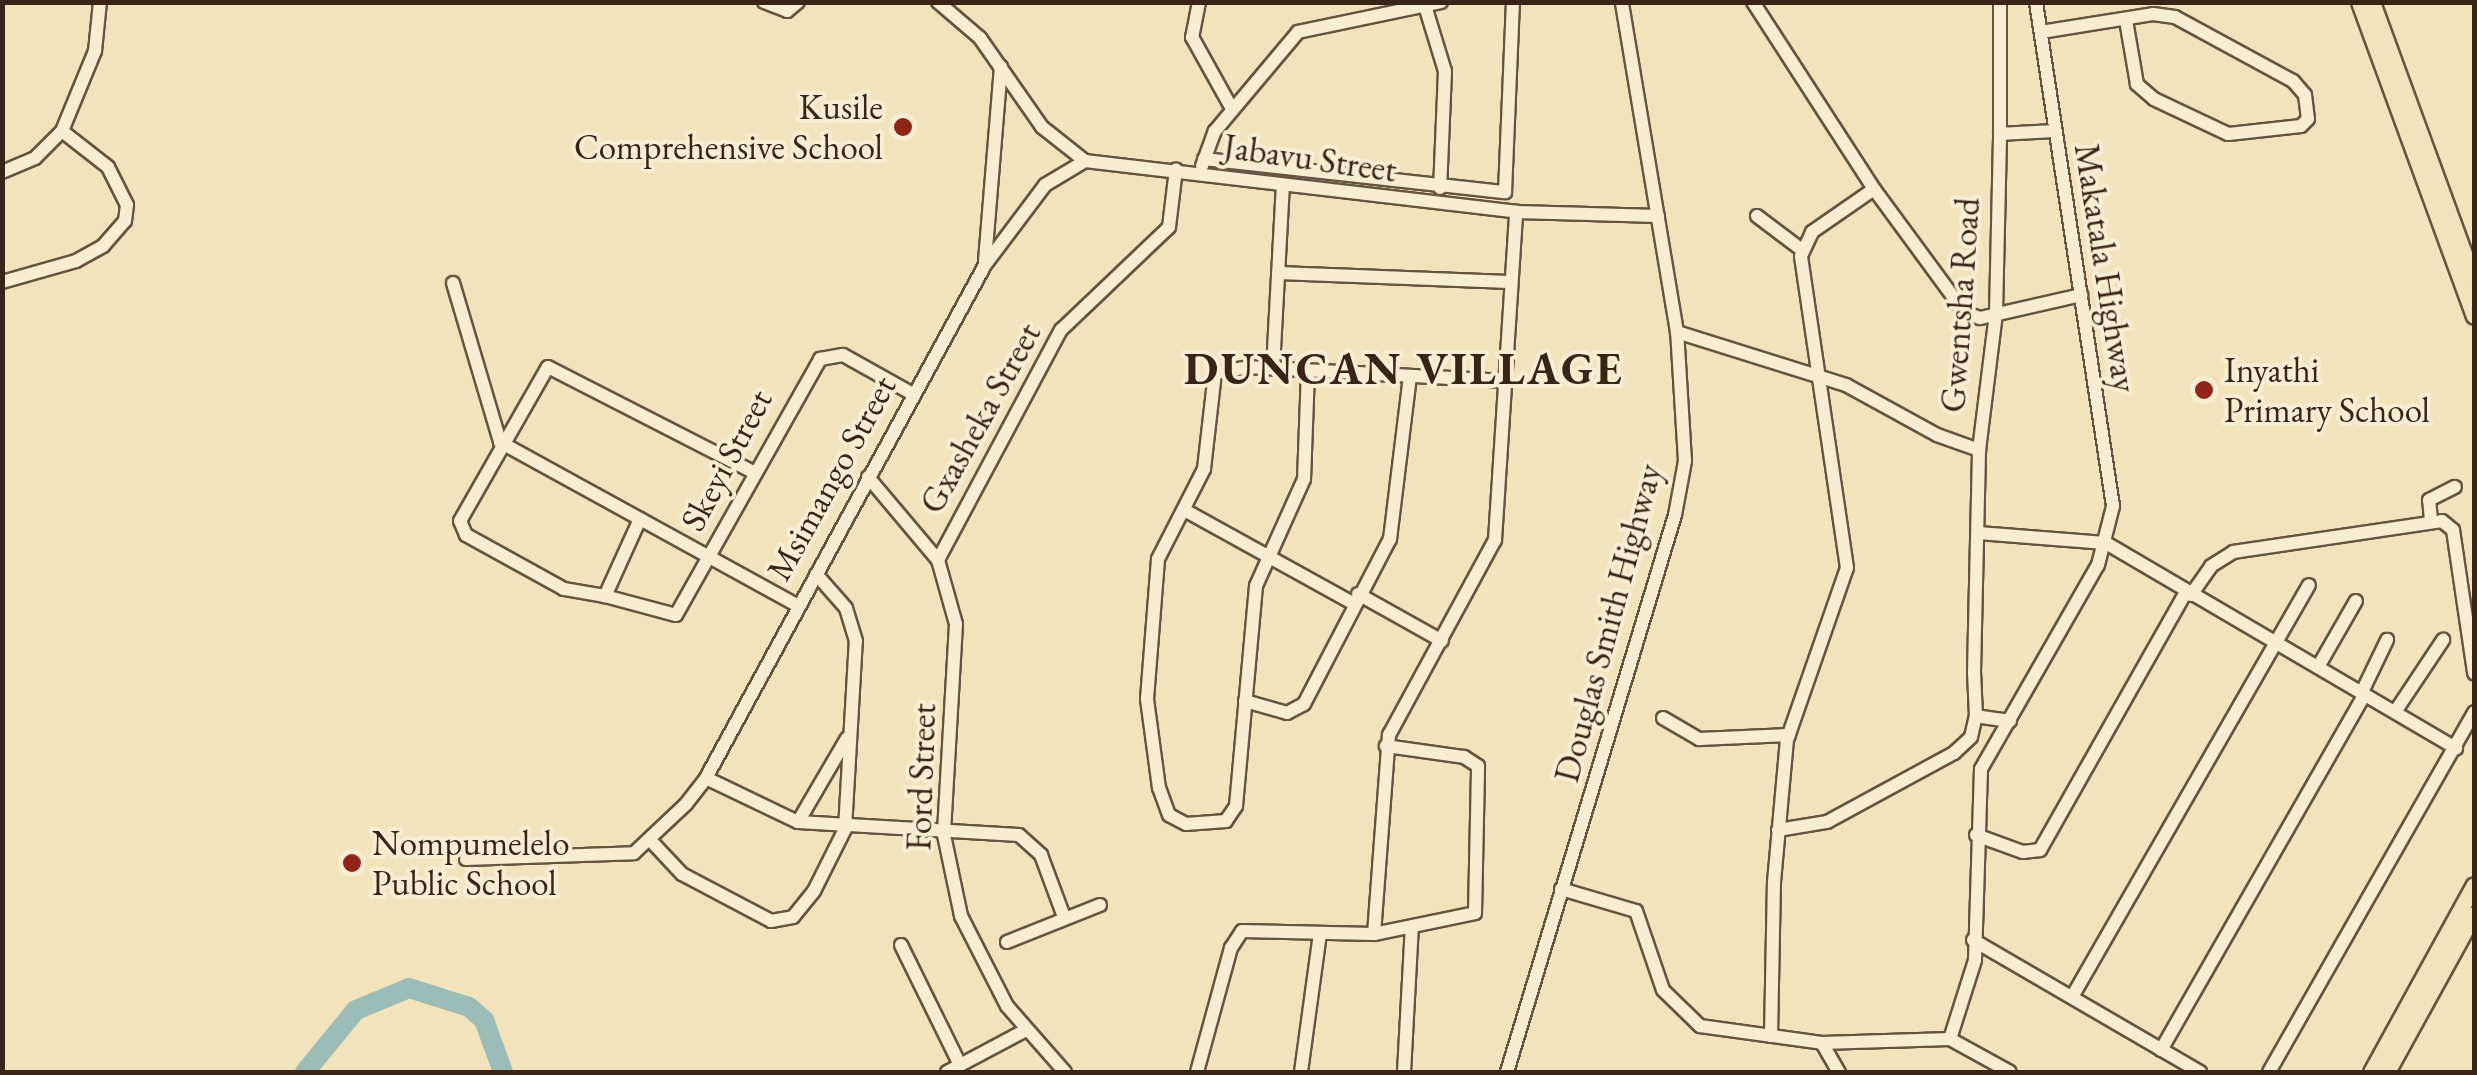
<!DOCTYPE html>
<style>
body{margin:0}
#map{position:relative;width:2477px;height:1075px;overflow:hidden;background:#f2e3bc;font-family:"EB Garamond",serif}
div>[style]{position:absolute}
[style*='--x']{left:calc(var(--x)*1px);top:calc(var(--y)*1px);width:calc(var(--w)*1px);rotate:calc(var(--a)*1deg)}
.river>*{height:20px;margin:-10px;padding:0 10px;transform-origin:10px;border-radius:10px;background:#9cbdb7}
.roads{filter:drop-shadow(2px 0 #675440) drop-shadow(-2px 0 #675440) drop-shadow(0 2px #675440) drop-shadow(0 -2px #675440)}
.minor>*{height:12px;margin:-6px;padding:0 6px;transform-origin:6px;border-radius:6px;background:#f7edd3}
.major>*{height:15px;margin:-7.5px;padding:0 7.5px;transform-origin:7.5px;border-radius:7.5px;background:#f2e3bc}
.dots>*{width:28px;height:28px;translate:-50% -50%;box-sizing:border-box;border:5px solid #f7edd3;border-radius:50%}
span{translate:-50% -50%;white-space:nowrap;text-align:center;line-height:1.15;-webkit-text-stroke:8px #f7edd3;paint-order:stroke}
.poi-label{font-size:35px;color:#392417}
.right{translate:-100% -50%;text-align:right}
.left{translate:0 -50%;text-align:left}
.street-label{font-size:35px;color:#392417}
.district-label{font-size:45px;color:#392417;font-weight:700;letter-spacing:2.5px}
.frame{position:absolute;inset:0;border:5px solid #392417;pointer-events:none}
</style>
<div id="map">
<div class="river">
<i style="--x:305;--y:1072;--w:80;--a:-50.6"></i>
<i style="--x:356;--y:1010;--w:57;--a:-22.5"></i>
<i style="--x:409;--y:988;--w:63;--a:17.6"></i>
<i style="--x:469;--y:1007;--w:20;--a:41"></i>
<i style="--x:484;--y:1020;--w:55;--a:69.9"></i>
</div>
<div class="roads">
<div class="minor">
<i style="--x:764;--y:2;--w:25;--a:21"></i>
<i style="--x:787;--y:11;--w:14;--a:-39"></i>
<i style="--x:938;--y:2;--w:55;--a:40.6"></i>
<i style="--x:980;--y:38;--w:108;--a:55.1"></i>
<i style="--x:1042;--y:127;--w:55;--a:38.3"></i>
<i style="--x:1085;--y:161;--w:434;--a:6.7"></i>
<i style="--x:1516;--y:212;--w:142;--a:1.6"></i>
<i style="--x:1199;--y:2;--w:36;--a:101"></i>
<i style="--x:1192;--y:37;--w:82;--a:60.9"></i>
<i style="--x:1753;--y:2;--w:223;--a:57.1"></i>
<i style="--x:1874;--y:189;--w:154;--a:53.7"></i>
<i style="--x:1965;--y:313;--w:16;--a:18"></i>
<i style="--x:1980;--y:318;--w:104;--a:-12.8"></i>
<i style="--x:1426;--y:9;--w:65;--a:73"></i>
<i style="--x:1445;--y:71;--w:117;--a:92.4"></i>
<i style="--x:2041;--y:32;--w:113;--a:-9.1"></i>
<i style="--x:2153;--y:14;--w:22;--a:8"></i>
<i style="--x:2175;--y:17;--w:134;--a:28.5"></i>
<i style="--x:2293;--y:81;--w:18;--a:49"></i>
<i style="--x:2305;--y:95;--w:24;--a:83"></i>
<i style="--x:2308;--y:119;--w:10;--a:135"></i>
<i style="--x:2301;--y:126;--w:73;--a:173.7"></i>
<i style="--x:2228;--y:134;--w:82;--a:-154.7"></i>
<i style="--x:2154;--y:99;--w:23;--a:-139"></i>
<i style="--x:2137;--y:84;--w:65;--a:-99.8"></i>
<i style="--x:2000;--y:134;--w:132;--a:-90"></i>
<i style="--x:1204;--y:159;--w:303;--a:6.3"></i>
<i style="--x:1505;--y:192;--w:190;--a:-87.6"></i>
<i style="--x:1202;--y:166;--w:37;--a:-70"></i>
<i style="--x:1215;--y:131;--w:129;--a:-50"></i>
<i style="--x:1298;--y:32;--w:146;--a:-11.8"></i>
<i style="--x:2;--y:172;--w:36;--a:-23"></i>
<i style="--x:35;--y:158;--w:38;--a:-45"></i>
<i style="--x:62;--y:131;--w:87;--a:-67.6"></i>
<i style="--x:95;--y:51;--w:49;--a:-84.2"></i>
<i style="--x:1757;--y:216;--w:56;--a:37.1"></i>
<i style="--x:985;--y:261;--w:195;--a:-85.3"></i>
<i style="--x:1278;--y:273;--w:232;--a:2.2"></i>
<i style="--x:2;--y:282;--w:77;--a:-15.8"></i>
<i style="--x:76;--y:261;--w:31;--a:-29"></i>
<i style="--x:103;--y:246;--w:33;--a:-49"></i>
<i style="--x:125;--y:221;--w:16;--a:-83"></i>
<i style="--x:127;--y:205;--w:42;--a:-116.6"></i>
<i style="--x:108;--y:167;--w:58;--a:-142"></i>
<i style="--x:453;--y:283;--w:166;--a:73.5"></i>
<i style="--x:1677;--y:332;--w:177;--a:17.4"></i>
<i style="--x:1846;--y:385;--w:104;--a:28.8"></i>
<i style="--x:1937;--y:435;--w:45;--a:19.7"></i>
<i style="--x:1273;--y:368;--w:182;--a:-86.9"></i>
<i style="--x:1308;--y:371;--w:108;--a:92.1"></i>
<i style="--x:1304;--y:479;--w:117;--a:114.2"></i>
<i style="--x:1256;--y:586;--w:221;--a:95.2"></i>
<i style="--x:1236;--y:806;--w:18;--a:124"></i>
<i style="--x:1226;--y:821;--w:40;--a:175.7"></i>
<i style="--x:1186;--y:824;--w:19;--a:-152"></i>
<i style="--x:1169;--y:815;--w:29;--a:-110"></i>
<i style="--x:1159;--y:788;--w:90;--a:-97.7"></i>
<i style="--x:1147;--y:699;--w:140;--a:-85.5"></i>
<i style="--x:1158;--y:559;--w:101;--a:-62.9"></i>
<i style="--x:1204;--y:469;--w:97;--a:-83.5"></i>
<i style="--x:1215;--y:373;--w:34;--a:-10"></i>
<i style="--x:1248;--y:367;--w:258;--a:3.1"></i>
<i style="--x:500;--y:442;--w:339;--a:28.8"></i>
<i style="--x:868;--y:477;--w:109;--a:49.9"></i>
<i style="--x:938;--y:560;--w:66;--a:74.3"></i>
<i style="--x:956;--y:624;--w:211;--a:93.3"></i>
<i style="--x:944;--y:835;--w:83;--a:78.1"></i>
<i style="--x:961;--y:916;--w:101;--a:62.9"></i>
<i style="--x:1007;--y:1006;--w:88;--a:48.7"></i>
<i style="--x:1186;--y:511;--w:191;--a:28.9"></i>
<i style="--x:640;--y:519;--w:85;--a:114.4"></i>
<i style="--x:605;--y:596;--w:42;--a:-170.3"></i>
<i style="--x:564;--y:589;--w:112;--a:-151.1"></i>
<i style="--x:466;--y:535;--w:15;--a:-113"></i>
<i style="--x:460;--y:521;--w:177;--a:-60.3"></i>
<i style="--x:548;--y:367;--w:233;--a:27.1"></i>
<i style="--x:2431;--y:521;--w:21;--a:-95"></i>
<i style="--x:2429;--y:500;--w:29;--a:-27"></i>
<i style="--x:1978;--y:533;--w:128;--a:4.5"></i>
<i style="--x:2106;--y:543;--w:406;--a:30.4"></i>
<i style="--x:938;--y:560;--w:261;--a:-61.9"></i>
<i style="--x:1061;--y:330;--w:149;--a:-43.6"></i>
<i style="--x:1169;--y:227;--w:58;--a:-83.1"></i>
<i style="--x:1358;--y:594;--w:96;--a:29.2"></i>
<i style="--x:2191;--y:595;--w:35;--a:-55"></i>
<i style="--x:2211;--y:566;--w:26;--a:-32"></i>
<i style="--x:2233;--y:552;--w:211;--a:-8.4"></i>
<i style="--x:2442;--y:521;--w:14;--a:39"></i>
<i style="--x:2453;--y:530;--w:145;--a:81.6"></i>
<i style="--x:605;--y:596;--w:73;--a:15"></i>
<i style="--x:676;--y:615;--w:294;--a:-60.6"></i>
<i style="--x:820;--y:359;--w:23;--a:-10"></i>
<i style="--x:843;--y:355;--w:78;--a:29.2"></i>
<i style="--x:2318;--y:667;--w:76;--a:-60.1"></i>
<i style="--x:2362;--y:692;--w:58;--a:-64.3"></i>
<i style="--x:1245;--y:701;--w:44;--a:15.9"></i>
<i style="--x:1287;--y:713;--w:19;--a:-28"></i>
<i style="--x:1304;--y:704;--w:186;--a:-62.5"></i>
<i style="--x:1390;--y:539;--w:163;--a:-83"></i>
<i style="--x:2395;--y:712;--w:87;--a:-56.3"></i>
<i style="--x:1663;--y:718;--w:42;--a:30.3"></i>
<i style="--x:1699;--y:739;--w:90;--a:-2.5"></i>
<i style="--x:2010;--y:721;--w:34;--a:-172"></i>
<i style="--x:1976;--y:716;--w:44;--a:-92.6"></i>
<i style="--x:1974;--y:672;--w:222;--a:-88.7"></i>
<i style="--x:1979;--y:450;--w:137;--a:-82.9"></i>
<i style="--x:1996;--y:314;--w:180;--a:-88.7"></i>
<i style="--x:2000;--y:134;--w:53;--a:-3.2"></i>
<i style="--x:706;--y:778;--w:102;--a:25.6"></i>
<i style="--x:798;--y:822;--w:221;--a:3.4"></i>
<i style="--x:1019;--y:835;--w:30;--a:42"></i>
<i style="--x:1041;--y:855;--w:66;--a:69.6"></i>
<i style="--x:798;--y:822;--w:97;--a:-59.7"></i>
<i style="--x:1778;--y:830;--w:50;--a:-9.3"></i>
<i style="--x:1827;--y:822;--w:145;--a:-28.5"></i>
<i style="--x:1954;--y:753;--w:23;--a:-43"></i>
<i style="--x:1971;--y:737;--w:22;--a:-77"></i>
<i style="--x:1976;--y:835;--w:50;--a:19.9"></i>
<i style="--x:2023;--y:852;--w:17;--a:-7"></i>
<i style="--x:2040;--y:850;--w:296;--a:-60.5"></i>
<i style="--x:652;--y:842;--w:44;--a:46.8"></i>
<i style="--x:682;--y:874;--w:101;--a:27.8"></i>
<i style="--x:771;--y:921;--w:22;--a:-10"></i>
<i style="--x:793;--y:917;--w:33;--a:-51"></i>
<i style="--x:814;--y:891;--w:69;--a:-63.4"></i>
<i style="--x:845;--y:829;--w:188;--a:-86.7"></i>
<i style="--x:856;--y:641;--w:34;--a:-107"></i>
<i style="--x:846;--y:608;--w:45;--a:-131.4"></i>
<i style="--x:466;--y:859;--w:168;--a:-2"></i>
<i style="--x:634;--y:853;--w:71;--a:-43.3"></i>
<i style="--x:686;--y:804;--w:33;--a:-52"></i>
<i style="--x:706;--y:778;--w:584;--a:-61.46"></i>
<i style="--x:985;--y:265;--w:100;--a:-53.1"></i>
<i style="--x:1045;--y:185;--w:47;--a:-31"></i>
<i style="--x:1561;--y:889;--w:78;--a:16.3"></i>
<i style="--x:1636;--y:911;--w:83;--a:71.1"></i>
<i style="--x:1663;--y:990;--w:52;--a:44.2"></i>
<i style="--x:1700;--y:1026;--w:123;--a:7.9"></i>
<i style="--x:1822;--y:1043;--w:128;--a:-1.8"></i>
<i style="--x:1950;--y:1039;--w:68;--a:28.8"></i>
<i style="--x:1374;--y:934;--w:200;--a:-85.7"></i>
<i style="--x:1389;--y:735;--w:222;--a:-61.5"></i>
<i style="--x:1495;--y:540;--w:329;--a:-86.3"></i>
<i style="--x:1973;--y:940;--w:263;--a:30.2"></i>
<i style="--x:1007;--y:942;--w:100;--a:-21.7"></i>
<i style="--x:901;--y:945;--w:134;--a:63.8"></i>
<i style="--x:2072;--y:997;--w:475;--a:-60.1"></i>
<i style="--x:1771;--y:1036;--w:154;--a:-88.9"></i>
<i style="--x:1774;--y:882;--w:143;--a:-84.8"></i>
<i style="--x:1787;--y:740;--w:182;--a:-70.8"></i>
<i style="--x:1847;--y:568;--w:315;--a:-98.4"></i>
<i style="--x:1801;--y:256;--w:26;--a:-65"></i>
<i style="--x:1812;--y:232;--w:75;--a:-34.7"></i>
<i style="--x:1950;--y:1039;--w:83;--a:-72.4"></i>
<i style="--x:1975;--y:960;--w:191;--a:-88.2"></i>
<i style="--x:1981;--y:769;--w:235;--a:-60.2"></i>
<i style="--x:2098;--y:565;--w:61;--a:-75.7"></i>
<i style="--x:2113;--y:506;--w:510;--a:-98.69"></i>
<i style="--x:1822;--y:1043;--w:34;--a:60"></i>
<i style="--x:2161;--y:1050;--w:410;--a:-60.2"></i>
<i style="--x:947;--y:1072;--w:87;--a:-28"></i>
<i style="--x:1197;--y:1072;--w:129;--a:-74.7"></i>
<i style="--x:1231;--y:948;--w:20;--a:-57"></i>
<i style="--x:1242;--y:931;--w:132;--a:1.3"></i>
<i style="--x:1374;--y:934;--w:103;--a:-11.7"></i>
<i style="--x:1475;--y:913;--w:147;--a:-88.8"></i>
<i style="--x:1478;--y:766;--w:17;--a:-147"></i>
<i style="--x:1464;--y:757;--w:79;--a:-172"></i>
<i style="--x:1301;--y:1072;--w:139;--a:-82.2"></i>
<i style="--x:1404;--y:1072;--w:146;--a:-86.9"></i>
<i style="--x:1507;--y:1072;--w:582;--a:-73.22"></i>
<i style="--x:1675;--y:515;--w:55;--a:-79.5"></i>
<i style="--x:1685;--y:461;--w:129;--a:-93.5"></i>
<i style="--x:1677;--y:332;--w:335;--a:-99.5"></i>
<i style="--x:2269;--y:1072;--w:414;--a:-60.3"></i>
</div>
<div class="major">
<i style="--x:2359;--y:2;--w:334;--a:69.9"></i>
<i style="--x:2372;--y:2;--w:296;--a:69.9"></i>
<i style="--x:2371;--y:1072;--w:213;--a:-61.2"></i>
<i style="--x:2387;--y:1072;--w:180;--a:-61.2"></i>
</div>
</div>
<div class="dots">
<i style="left:903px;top:127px;background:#8f2418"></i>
<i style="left:2204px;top:390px;background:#8f2418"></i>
<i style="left:352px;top:863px;background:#8f2418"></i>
</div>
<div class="poi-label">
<span class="right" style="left:883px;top:127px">Kusile<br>Comprehensive School</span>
<span class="left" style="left:2224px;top:390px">Inyathi<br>Primary School</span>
<span class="left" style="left:372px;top:863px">Nompumelelo<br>Public School</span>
</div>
<div class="street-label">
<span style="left:1310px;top:158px;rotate:8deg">Jabavu Street</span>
<span style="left:2106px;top:268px;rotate:81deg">Makatala Highway</span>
<span style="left:1960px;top:305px;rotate:-86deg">Gwentsha Road</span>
<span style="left:980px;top:418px;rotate:-61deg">Gxasheka Street</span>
<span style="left:726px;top:460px;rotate:-62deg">Skeyi Street</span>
<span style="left:831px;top:478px;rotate:-61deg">Msimango Street</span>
<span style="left:1608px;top:623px;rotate:-75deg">Douglas Smith Highway</span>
<span style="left:921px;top:777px;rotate:-88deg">Ford Street</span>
</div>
<div class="district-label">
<span style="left:1404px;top:369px">DUNCAN VILLAGE</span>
</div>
<div class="frame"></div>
</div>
